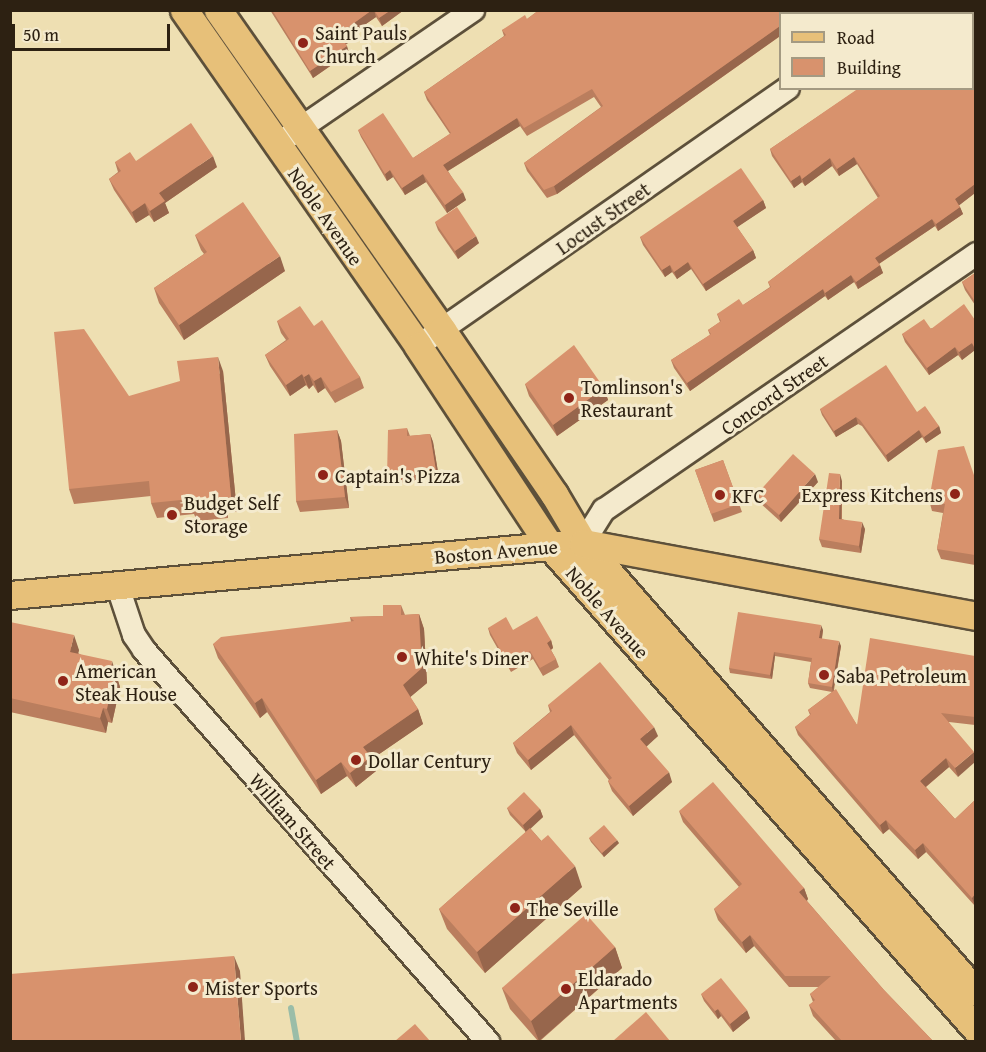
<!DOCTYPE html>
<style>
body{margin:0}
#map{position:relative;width:986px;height:1052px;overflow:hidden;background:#eedfb2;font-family:"Gentium Book Plus",serif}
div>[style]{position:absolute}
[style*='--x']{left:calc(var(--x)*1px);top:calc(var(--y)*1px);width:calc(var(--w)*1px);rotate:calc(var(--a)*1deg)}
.stream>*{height:6px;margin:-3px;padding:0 3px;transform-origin:3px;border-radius:3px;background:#9abda8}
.roads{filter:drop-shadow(2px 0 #5d503a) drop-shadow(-2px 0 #5d503a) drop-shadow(0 2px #5d503a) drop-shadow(0 -2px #5d503a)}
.minor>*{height:22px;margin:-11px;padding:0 11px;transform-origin:11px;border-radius:11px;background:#f4eacd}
.major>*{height:27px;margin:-13.5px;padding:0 13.5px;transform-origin:13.5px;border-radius:13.5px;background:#e7c079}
.wall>*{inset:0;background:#ba7e5e}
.shaded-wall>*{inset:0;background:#97664c}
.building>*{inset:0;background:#d8926d}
.dots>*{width:16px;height:16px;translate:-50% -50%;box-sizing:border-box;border:3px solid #f4eacd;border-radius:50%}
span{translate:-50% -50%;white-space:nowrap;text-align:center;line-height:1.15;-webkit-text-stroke:6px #f4eacd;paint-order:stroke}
.poi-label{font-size:20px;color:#2d2112}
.left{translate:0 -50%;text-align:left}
.right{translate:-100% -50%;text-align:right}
.street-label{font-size:20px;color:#2d2112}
.frame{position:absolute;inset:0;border:12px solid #2d2112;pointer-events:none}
.legend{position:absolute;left:779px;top:12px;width:195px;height:78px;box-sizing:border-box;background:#f4eacd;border:2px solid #a49a82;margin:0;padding:8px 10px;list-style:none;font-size:18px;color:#2d2112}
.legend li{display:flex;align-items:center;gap:12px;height:30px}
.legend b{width:30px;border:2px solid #a49a82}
.scale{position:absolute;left:12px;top:24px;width:158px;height:27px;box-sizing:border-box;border:3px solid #2d2112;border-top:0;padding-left:8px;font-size:18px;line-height:21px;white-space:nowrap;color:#2d2112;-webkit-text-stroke:4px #f4eacd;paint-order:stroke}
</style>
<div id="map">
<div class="stream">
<i style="--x:291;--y:1008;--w:35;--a:80"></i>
</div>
<div class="roads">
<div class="minor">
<i style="--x:895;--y:14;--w:6;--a:-45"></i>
<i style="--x:276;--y:145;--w:239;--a:-34.4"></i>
<i style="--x:418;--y:346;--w:451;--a:-34.9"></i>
<i style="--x:583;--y:543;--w:39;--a:-58"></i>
<i style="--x:604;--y:510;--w:452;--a:-34.5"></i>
<i style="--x:118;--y:587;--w:51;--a:71.6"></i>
<i style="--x:134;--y:635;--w:18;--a:56"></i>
<i style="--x:144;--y:650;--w:522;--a:48.73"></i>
</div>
<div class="major">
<i style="--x:184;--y:10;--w:409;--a:55.1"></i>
<i style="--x:418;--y:346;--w:240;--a:56.6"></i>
<i style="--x:550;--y:546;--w:644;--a:48.59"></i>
<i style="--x:218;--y:10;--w:391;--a:55"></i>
<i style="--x:442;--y:330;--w:199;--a:55.7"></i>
<i style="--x:554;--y:494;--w:57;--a:59.4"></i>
<i style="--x:583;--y:543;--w:597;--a:48.81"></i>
<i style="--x:10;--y:595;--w:575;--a:-5.19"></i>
<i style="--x:583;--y:543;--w:400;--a:10.5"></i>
</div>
</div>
<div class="wall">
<i style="clip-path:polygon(270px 10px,404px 10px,382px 26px,376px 17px,347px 37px,348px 43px,346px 44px,349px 53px,313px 78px)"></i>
<i style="clip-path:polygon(539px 10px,817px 10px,557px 194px,547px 198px,527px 171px,524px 163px,601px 107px,594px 97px,527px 136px,520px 126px,448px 171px,466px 200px,447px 213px,426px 182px,405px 195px,393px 177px,387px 181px,361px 137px,358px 130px,413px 158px,450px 134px,427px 100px,424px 92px,504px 36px,502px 30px,527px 19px)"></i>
<i style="clip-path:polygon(975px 10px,975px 193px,959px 205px,963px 214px,938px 231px,935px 226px,879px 264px,883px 273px,858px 289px,854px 282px,828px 300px,825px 296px,690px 391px,674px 368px,671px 360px,710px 335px,708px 330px,720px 322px,717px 314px,743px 305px,770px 287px,768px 282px,878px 198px,857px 164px,839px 176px,832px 166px,805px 186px,802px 182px,794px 188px,772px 156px,770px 149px)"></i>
<i style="clip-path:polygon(136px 161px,217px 167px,165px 203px,169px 213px,154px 222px,149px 215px,136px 223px,114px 190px,109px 179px,118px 172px,115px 162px)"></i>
<i style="clip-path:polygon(763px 200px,766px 208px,737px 227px,753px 250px,756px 258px,706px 291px,691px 269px,677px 279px,672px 272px,665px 277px,643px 245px,640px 237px)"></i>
<i style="clip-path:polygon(435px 222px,479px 243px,458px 259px,438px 230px)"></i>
<i style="clip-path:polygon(195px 235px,285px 271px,184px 340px,159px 303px,154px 288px,204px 254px,201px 250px)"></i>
<i style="clip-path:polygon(975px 273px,975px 305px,965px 290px,962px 282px)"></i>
<i style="clip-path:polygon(975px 320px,975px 351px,975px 350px,962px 360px,958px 355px,929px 375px,905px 342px,902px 334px)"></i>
<i style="clip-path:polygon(277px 321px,314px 326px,360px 377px,364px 388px,335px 403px,325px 388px,318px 393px,313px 385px,309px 389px,306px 385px,290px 396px,270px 366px,265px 355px,286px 340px,281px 333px)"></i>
<i style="clip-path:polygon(223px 371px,237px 512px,228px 512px,228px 518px,197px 521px,194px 514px,157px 518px,151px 503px,151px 496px,74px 504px,69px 489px)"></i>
<i style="clip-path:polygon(525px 384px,604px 388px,608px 400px,557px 436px,529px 396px)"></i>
<i style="clip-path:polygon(820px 409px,917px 412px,939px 426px,941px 433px,926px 443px,922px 437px,888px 462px,862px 426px,858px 424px,836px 437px,822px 415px)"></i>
<i style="clip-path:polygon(407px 428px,410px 436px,430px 434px,433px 442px,439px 478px,390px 484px,387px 477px)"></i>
<i style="clip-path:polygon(337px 430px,341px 441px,349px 508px,300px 512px,296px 501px)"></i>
<i style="clip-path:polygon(723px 460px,742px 512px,714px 522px,695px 470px)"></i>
<i style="clip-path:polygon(975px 478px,975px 565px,941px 559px,937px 549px,943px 513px,932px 511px,929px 500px)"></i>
<i style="clip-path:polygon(842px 481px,842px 519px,865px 529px,861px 553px,822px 547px,819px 539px)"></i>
<i style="clip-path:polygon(818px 482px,781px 522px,759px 502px,756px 495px)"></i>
<i style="clip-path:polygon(401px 605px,405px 615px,419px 614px,424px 629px,427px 683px,410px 697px,418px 709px,423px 724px,372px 759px,376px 771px,356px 787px,347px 776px,321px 794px,267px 712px,260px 718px,218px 658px,213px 644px,351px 622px,350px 617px,383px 616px)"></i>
<i style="clip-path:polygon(10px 622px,79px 650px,78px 653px,117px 676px,117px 678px,120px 687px,112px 723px,108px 722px,106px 733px,10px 712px)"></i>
<i style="clip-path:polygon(488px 628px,513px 630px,551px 640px,553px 648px,551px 650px,556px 659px,559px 667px,543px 676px,533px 659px,511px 672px,490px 635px)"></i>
<i style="clip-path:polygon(823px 630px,822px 639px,841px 646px,834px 690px,857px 725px,975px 656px,975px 725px,949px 722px,958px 777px,949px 767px,926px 787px,955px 819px,975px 800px,975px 906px,926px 852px,918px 859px,889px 829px,883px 834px,798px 735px,795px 727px,810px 715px,808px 710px,832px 692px,810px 688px,808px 683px,811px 662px,775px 656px,772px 679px,730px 673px,729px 668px)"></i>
<i style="clip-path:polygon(548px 705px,658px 736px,646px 746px,672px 782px,633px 816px,612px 791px,608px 781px,609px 780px,574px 735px,531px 770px,517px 753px,513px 743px,550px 712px)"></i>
<i style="clip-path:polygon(507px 808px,540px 809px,543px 817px,530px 828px,582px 887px,485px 973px,447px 929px,439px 909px,526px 832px,510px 815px)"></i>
<i style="clip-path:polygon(679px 811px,804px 888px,808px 899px,807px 901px,884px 990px,933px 1041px,836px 1041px,813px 1016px,809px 1005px,813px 1002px,810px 994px,819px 987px,789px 987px,754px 946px,746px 953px,718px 920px,714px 909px,739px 887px,683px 822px)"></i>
<i style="clip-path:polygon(589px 838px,619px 843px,604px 857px,591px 842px)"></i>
<i style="clip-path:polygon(615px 947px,622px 968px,540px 1041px,538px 1041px,510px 1009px,502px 988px)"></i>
<i style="clip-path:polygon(701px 994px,750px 1018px,733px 1032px,721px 1016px,718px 1019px,704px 1001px)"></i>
</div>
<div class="shaded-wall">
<i style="clip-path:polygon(372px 10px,374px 10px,376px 17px,347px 37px,348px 43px,344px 45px,342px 38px,343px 31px)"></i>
<i style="clip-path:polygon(391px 10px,404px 10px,382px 26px,379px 18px)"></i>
<i style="clip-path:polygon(803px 10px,817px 10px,812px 14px,799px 14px)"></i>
<i style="clip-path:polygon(780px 26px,780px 36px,557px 194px,554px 186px)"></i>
<i style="clip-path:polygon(347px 46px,349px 53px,313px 78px,310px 71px)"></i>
<i style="clip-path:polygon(517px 118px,520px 126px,446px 172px,443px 165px)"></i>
<i style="clip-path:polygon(213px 156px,217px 167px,165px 203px,169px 213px,154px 222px,150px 211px,159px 193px)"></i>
<i style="clip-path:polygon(854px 157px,857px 164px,839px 176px,837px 169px)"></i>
<i style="clip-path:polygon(830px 158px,832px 166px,805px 186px,802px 179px)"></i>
<i style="clip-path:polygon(390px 170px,393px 177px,387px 181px,385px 174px)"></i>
<i style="clip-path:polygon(423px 174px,426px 182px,405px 195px,402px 188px)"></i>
<i style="clip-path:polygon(800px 175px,802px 182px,794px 188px,791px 181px)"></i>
<i style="clip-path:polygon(975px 184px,975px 193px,957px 207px,955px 199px)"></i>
<i style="clip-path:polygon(463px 192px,466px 200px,447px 213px,445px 205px)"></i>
<i style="clip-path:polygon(763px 200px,766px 208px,736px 228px,733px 221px)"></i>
<i style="clip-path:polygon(145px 203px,149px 215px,136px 223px,132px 212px)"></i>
<i style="clip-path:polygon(960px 207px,963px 214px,938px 231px,936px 224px)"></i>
<i style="clip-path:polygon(932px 219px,935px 226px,877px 265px,875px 258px)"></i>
<i style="clip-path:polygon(476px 236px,479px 243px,458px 259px,455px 251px)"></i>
<i style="clip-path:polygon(753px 250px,756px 258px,706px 291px,703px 284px)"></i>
<i style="clip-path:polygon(280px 256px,285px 271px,184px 340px,179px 325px)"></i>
<i style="clip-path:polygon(688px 262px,691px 269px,677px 279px,674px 272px)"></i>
<i style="clip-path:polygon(670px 265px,672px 272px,665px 277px,662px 270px)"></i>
<i style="clip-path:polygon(880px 265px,883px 273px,858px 289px,856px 282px)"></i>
<i style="clip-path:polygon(851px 275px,854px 282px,828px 300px,825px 293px)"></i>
<i style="clip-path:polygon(823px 289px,825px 296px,690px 391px,687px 383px)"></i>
<i style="clip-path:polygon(972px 343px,975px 350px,962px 360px,959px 352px)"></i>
<i style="clip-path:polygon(955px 347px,958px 355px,929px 375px,927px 368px)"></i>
<i style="clip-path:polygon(218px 357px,223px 371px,237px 512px,231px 497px)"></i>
<i style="clip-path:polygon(302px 374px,306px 385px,290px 396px,286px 385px)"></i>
<i style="clip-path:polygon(309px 374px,313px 385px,309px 389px,304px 377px)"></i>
<i style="clip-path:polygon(321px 377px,325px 388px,318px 393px,314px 381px)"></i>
<i style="clip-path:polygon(604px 388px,608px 400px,557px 436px,553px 425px)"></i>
<i style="clip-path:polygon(856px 417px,858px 424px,836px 437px,834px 431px)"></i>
<i style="clip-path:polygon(939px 426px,941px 433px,926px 443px,924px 437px)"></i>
<i style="clip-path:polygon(337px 430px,341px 441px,349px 508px,345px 497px)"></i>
<i style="clip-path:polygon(919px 430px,922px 437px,888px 462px,886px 455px)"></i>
<i style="clip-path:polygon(430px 434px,433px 442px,439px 478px,436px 471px)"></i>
<i style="clip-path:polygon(815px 474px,818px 482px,781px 522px,779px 515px)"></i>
<i style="clip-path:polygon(840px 474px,842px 481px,841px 526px,839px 519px)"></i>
<i style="clip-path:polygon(222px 498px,228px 512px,228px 518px,223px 503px)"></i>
<i style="clip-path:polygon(862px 522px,865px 529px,861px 553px,859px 546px)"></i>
<i style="clip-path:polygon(419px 614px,424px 629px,427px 683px,408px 699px,403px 685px)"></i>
<i style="clip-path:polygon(821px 625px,823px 630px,821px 643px,819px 638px)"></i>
<i style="clip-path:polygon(74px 635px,79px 650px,75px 667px,70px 652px)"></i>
<i style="clip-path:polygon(551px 640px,553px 648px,549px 651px,547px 643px)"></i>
<i style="clip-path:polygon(839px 641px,841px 646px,833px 692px,832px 687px)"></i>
<i style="clip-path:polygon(774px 652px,775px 656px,772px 679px,770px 675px)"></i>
<i style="clip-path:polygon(112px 661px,120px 687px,112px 723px,107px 709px,110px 671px)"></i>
<i style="clip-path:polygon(262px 698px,267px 712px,260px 718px,255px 703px)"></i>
<i style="clip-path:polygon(103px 708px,108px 722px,106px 733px,100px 718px)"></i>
<i style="clip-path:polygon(418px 709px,423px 724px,372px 759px,376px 771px,356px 787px,350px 773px,363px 747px)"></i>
<i style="clip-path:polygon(571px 725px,574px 735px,531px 770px,528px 760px)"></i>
<i style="clip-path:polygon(654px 727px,658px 736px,644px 749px,640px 739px)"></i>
<i style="clip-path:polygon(974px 752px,975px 755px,975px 762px,958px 777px,955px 768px)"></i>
<i style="clip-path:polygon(946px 758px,949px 767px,923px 789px,920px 781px)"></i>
<i style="clip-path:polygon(341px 762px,347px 776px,321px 794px,316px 780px)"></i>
<i style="clip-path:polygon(669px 772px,672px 782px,633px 816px,629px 806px)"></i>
<i style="clip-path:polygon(540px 809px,543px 817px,526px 833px,523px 825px)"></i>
<i style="clip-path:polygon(886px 820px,889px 829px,883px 834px,880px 825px)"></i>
<i style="clip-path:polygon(617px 840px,619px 843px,604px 857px,602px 853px)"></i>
<i style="clip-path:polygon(923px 843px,926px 852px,918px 859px,915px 850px)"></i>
<i style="clip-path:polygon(575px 866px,582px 887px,485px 973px,477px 952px)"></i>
<i style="clip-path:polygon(804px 888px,808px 899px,803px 904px,799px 892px)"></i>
<i style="clip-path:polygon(975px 894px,975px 906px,972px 898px)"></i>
<i style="clip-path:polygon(750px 935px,754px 946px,746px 953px,742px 942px)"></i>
<i style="clip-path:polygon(615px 947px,622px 968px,539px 1041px,531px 1021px)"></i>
<i style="clip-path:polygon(234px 956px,240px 971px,245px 1041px,241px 1041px)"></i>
<i style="clip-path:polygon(718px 1009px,721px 1016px,718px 1019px,715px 1011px)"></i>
<i style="clip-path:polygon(747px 1010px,750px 1018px,733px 1032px,730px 1024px)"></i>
</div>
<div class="building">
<i style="clip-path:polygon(272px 10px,372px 10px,343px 31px,346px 35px,342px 38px,347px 46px,310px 71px)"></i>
<i style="clip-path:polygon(374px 10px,391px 10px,379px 18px)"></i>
<i style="clip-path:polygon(539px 10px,803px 10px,799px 14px,780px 14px,780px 26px,554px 186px,544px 190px,524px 163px,603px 106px,592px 89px,524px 128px,517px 118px,443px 165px,463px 192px,445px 205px,423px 174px,402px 188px,390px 170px,385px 174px,358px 130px,383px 113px,413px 158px,451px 133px,424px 92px,506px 35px,502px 30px,525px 15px,527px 19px)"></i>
<i style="clip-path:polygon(949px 10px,975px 10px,975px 184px,955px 199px,960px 207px,936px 224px,932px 219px,875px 258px,880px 265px,856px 282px,851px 275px,825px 293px,823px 289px,687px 383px,671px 360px,711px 334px,708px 330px,721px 321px,717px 314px,739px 299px,743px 305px,771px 287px,768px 282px,880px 196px,854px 157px,837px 169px,830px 158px,802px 179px,800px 175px,791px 181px,770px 149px,859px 88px,972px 88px,972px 14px,946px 14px,945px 13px)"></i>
<i style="clip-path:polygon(191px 123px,213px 156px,159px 193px,165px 201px,150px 211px,145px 203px,132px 212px,109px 179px,121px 171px,115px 162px,130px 152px,136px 161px)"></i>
<i style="clip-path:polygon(741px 168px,763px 200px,733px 221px,753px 250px,703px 284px,688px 262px,674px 272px,670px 265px,662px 270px,640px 237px)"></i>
<i style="clip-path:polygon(243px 202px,280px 256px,179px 325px,154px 288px,207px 252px,195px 235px)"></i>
<i style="clip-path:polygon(457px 207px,476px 236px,455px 251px,435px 222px)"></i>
<i style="clip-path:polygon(975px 273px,975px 299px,974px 300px,962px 282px)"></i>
<i style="clip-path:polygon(964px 304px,975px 320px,975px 348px,972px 343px,959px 352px,955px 347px,927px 368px,902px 334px,924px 319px,931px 329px)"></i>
<i style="clip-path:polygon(300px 306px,314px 326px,322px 320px,360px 377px,331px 392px,321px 377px,314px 381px,309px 374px,304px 377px,302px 374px,286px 385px,265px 355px,289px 339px,277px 321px)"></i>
<i style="clip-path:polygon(84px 329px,129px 396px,180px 381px,177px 361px,218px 357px,231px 497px,222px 498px,223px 503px,191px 506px,191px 499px,151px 503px,149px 481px,69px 489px,54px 332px)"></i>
<i style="clip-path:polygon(574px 345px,604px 388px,553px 425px,525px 384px)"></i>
<i style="clip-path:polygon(886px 365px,917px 412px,925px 406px,939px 426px,924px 437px,919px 430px,886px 455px,860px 420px,856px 417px,834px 431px,820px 409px)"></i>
<i style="clip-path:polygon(407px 428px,407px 436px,430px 434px,436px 471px,387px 477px,388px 430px)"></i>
<i style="clip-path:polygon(337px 430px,345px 497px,296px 501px,294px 434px)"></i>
<i style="clip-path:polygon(964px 446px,975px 478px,975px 555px,937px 549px,945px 504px,929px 500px,938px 450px)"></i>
<i style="clip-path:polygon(793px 454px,815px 474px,779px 515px,756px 495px)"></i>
<i style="clip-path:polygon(723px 460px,739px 504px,711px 514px,695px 470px)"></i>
<i style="clip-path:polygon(829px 473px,840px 474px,839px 519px,862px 522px,859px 546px,819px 539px)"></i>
<i style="clip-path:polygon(383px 605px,401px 605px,401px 615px,419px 614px,422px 668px,403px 685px,418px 709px,363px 747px,371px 757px,350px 773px,341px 762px,316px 780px,262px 698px,255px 703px,213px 644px,221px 637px,354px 621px,350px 617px,383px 616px)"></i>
<i style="clip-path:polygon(738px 612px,821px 625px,819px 638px,839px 641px,832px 687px,808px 683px,812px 658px,774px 652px,770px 675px,729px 668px)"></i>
<i style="clip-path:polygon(537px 616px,551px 640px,547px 643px,556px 659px,540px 668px,530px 651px,508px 664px,488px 628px,506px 617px,513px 630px)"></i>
<i style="clip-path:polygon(10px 622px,74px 635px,70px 652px,112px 661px,110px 671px,115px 672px,107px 709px,103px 708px,100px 718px,10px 698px)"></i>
<i style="clip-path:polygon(870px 638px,975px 656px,975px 717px,941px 713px,974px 752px,955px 768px,946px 758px,920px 781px,955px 819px,975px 800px,975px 894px,972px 898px,923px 843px,915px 850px,886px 820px,880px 825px,795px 727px,811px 714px,808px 710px,836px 689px,857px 725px)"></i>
<i style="clip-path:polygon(600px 662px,654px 727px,640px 739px,669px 772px,629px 806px,608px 781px,612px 778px,571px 725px,528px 760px,513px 743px,552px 711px,548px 705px)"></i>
<i style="clip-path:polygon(713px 782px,804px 888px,799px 892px,884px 990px,933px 1041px,842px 1041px,809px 1005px,815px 1000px,810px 994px,831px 976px,785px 976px,750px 935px,742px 942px,714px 909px,742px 884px,679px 811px)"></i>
<i style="clip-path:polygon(524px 792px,540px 809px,523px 825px,507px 808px)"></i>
<i style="clip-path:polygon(604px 825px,617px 840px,602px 853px,589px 838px)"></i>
<i style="clip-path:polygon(530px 828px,541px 841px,548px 835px,575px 866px,477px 952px,439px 909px)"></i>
<i style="clip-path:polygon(586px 914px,615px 947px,531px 1021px,502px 988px)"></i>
<i style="clip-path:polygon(234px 956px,241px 1041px,10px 1041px,10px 974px)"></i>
<i style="clip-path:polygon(721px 978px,747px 1010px,730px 1024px,718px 1009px,715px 1011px,701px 994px)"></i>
<i style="clip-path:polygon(646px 1012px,670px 1041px,613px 1041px)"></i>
<i style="clip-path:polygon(415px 1024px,430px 1041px,395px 1041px)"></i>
</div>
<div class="dots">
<i style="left:303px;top:43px;background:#8f2418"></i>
<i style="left:569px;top:398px;background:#8f2418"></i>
<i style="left:323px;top:475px;background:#8f2418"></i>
<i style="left:955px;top:494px;background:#8f2418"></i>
<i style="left:720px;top:495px;background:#8f2418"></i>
<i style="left:172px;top:515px;background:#8f2418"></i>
<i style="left:402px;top:657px;background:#8f2418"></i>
<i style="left:824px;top:675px;background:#8f2418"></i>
<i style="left:63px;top:681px;background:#8f2418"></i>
<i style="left:356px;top:760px;background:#8f2418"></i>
<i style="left:515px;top:908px;background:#8f2418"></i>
<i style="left:193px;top:987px;background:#8f2418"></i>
<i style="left:566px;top:989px;background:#8f2418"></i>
</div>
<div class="poi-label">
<span class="left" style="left:315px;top:44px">Saint Pauls<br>Church</span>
<span class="left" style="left:581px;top:398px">Tomlinson's<br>Restaurant</span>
<span class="left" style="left:335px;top:475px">Captain's Pizza</span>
<span class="right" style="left:943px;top:494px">Express Kitchens</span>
<span class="left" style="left:732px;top:495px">KFC</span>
<span class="left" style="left:184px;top:514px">Budget Self<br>Storage</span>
<span class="left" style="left:414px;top:657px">White's Diner</span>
<span class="left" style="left:75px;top:682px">American<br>Steak House</span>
<span class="left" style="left:836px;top:675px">Saba Petroleum</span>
<span class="left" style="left:368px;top:760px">Dollar Century</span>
<span class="left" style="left:527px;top:908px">The Seville</span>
<span class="left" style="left:578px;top:990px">Eldarado<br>Apartments</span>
<span class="left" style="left:205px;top:987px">Mister Sports</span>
</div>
<div class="street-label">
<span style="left:326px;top:216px;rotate:55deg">Noble Avenue</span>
<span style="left:603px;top:218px;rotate:-35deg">Locust Street</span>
<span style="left:774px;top:394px;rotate:-35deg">Concord Street</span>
<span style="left:496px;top:551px;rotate:-5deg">Boston Avenue</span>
<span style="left:608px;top:612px;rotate:49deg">Noble Avenue</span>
<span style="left:293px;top:821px;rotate:49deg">William Street</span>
</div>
<div class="frame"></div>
<ul class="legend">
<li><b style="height:8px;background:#e7c079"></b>Road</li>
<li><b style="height:16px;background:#d8926d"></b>Building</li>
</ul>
<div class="scale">50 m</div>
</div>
